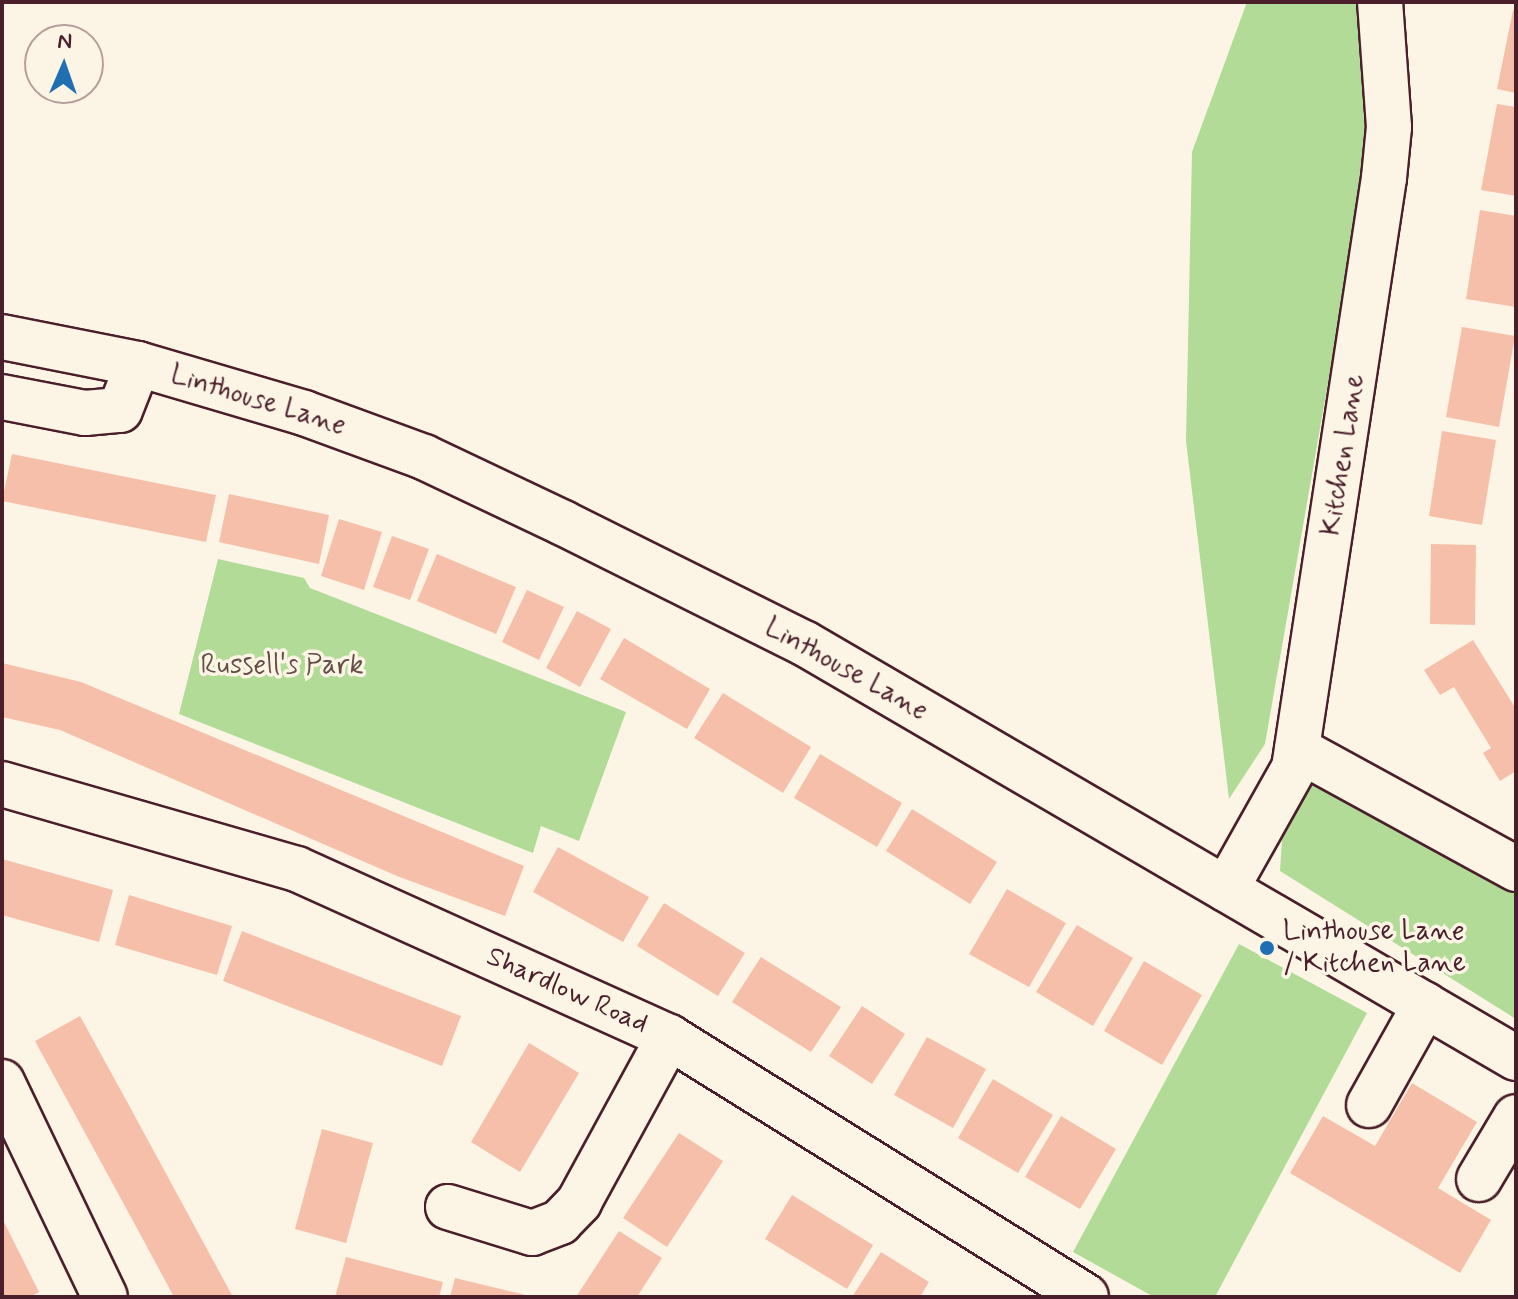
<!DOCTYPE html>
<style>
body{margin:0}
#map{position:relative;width:1518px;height:1299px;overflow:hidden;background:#fcf5e5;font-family:Mynerve,sans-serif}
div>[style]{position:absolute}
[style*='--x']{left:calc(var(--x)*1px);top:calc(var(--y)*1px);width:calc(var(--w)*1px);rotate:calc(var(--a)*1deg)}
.green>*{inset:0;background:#b2db98}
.building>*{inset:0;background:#f6bfa9}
.roads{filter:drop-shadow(2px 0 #4a1f2b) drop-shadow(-2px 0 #4a1f2b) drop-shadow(0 2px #4a1f2b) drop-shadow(0 -2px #4a1f2b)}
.minor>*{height:44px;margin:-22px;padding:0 22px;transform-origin:22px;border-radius:22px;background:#fcf5e5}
.dots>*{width:22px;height:22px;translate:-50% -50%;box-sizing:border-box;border:4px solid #fcf5e5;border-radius:50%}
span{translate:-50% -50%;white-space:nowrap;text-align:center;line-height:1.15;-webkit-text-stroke:7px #fcf5e5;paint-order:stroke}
.street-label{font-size:28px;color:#4a1f2b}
.park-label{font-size:28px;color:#644e46}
.poi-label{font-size:28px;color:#4a1f2b}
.left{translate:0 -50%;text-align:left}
.frame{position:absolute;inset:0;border:4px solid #4a1f2b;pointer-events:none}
.north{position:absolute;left:24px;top:24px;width:80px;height:80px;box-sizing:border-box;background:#fcf5e5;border:2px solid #b59f9b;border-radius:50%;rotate:2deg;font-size:22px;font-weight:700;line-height:32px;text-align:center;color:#4a1f2b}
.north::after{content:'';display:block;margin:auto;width:28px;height:36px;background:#1f6fb2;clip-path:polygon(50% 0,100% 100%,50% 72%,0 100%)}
</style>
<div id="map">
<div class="green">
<i style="clip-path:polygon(1247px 2px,1357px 2px,1373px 124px,1265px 744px,1229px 799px,1186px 441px,1192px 152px)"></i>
<i style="clip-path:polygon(218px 559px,304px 578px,310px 588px,626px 712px,579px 841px,541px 826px,533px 853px,179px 714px)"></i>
<i style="clip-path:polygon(1329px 750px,1516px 856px,1516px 1019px,1280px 871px,1282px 840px)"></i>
<i style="clip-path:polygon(1239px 944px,1367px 1013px,1215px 1297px,1154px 1297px,1073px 1252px)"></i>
</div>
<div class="building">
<i style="clip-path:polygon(1513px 10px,1516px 11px,1516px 93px,1497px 89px)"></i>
<i style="clip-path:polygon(1497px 104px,1516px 107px,1516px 196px,1481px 190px)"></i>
<i style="clip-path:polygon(1480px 210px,1516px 216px,1516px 307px,1466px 299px)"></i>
<i style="clip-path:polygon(1462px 327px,1515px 336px,1499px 427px,1446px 417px)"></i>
<i style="clip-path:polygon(1442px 431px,1496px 440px,1482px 525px,1429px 516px)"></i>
<i style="clip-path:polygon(12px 454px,216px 495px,206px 542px,2px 501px)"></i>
<i style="clip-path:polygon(229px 494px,329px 515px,319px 564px,219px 542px)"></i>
<i style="clip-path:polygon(339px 519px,382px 532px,364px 590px,321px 576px)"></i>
<i style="clip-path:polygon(392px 536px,429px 549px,410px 600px,373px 587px)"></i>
<i style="clip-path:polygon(1431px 544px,1476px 545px,1475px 625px,1430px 624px)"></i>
<i style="clip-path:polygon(437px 554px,516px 587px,496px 634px,417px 601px)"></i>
<i style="clip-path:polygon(527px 590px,564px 607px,539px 660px,502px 642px)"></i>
<i style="clip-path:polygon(577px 611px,611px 629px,580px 687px,546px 668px)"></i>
<i style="clip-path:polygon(624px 638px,710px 689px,687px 729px,600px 679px)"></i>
<i style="clip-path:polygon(1473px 640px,1516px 709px,1516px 771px,1500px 781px,1483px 753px,1491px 748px,1454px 687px,1440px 695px,1424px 670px)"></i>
<i style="clip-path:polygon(2px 663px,81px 682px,524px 866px,505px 916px,397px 876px,60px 730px,2px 717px)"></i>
<i style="clip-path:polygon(723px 693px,811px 747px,783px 793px,694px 738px)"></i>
<i style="clip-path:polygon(820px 754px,902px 803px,877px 847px,794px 798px)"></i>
<i style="clip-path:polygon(912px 809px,997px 862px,970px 904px,886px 851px)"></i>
<i style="clip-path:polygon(558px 847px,649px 897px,623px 942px,533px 892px)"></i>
<i style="clip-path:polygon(2px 859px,113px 890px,99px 942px,2px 915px)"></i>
<i style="clip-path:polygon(1007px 889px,1066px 923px,1029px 987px,969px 954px)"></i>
<i style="clip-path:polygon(129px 895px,232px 926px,217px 975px,115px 945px)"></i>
<i style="clip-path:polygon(664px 903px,745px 953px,718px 996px,637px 946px)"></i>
<i style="clip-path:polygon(1077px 925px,1133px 958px,1093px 1026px,1036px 992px)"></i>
<i style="clip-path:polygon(242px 931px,461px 1016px,442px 1066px,223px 981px)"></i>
<i style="clip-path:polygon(761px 957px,841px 1007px,811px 1052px,732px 1002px)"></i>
<i style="clip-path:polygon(1144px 961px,1202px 995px,1162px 1065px,1104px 1031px)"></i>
<i style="clip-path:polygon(862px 1006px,905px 1034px,872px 1084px,829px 1056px)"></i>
<i style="clip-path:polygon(80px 1016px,131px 1109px,233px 1297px,174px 1297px,139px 1232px,35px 1041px)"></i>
<i style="clip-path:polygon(927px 1037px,986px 1069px,953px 1128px,894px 1095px)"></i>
<i style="clip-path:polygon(529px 1043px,579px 1073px,520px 1172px,471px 1142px)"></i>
<i style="clip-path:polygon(993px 1079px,1053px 1115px,1018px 1173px,958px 1138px)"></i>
<i style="clip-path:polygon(1412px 1083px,1477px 1122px,1438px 1188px,1491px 1220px,1460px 1273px,1290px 1173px,1323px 1116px,1375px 1146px)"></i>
<i style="clip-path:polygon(1061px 1116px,1116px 1149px,1080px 1209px,1025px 1177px)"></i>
<i style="clip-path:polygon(322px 1129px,373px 1143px,346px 1243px,295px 1229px)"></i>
<i style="clip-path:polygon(679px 1133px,723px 1161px,667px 1247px,623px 1218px)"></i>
<i style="clip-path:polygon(792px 1195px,873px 1245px,847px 1289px,765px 1239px)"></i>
<i style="clip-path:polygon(2px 1218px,39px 1292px,30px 1297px,2px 1297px)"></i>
<i style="clip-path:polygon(619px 1231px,662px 1258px,637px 1297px,576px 1297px)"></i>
<i style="clip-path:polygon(881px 1252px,929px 1282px,920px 1297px,852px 1297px)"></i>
<i style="clip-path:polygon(346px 1257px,443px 1282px,439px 1297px,335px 1297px)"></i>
<i style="clip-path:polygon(455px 1278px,530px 1296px,530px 1297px,450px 1297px)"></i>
</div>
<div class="roads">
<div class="minor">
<i style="--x:2;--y:337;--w:139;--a:11.2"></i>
<i style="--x:138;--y:364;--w:173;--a:16.4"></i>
<i style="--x:304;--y:413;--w:128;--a:20.1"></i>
<i style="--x:424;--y:457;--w:154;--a:25.4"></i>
<i style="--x:563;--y:523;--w:269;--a:26.5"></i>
<i style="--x:804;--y:643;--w:824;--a:30.24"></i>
<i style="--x:2;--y:397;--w:85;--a:10.9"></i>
<i style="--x:85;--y:413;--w:35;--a:-5"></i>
<i style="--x:120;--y:410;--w:49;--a:-68.6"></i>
<i style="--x:1297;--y:749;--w:250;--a:28.7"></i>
<i style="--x:2;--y:784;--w:307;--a:16.1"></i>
<i style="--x:297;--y:869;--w:408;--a:24.3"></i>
<i style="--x:669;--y:1037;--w:491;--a:31.9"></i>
<i style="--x:1226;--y:889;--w:139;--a:-60.7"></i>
<i style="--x:1294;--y:768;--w:597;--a:-81.33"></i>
<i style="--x:1384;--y:178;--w:51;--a:-84.4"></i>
<i style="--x:1389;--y:127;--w:125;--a:-94.1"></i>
<i style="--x:2;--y:1082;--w:238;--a:64.4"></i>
<i style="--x:1369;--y:1105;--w:115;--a:-60.8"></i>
<i style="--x:1479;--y:1179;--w:72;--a:-59.2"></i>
<i style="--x:448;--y:1207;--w:88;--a:17.2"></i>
<i style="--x:532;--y:1233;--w:30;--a:-21"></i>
<i style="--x:560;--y:1222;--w:28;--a:-46"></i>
<i style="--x:579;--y:1202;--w:188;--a:-61.4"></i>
</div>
</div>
<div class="dots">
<i style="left:1267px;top:948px;background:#1f6fb2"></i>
</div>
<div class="street-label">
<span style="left:258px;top:401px;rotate:17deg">Linthouse Lane</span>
<span style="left:1344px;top:455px;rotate:-81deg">Kitchen Lane</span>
<span style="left:846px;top:670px;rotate:29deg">Linthouse Lane</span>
<span style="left:567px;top:991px;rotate:24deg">Shardlow Road</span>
</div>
<div class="park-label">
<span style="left:282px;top:666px">Russell's Park</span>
</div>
<div class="poi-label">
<span class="left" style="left:1283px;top:948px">Linthouse Lane<br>/ Kitchen Lane</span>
</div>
<div class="frame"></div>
<div class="north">N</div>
</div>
